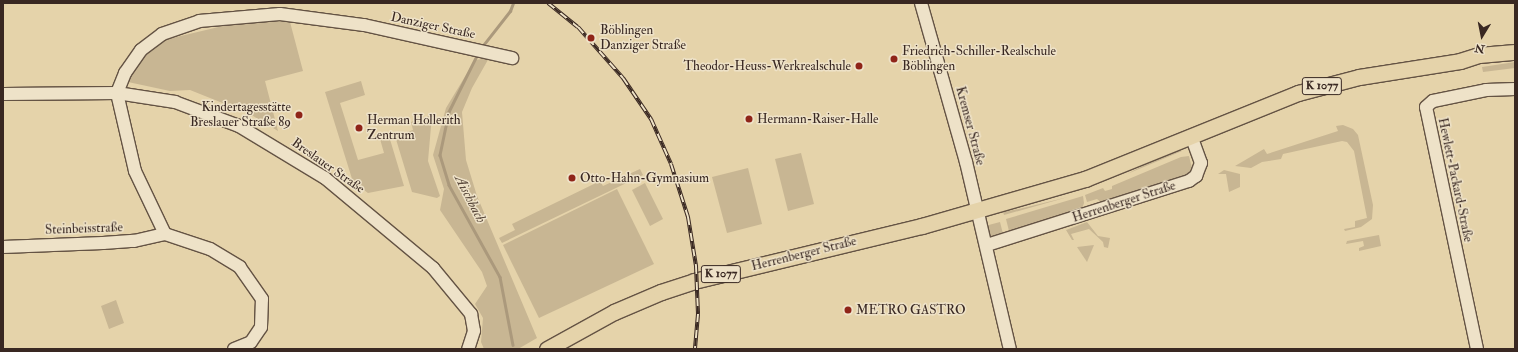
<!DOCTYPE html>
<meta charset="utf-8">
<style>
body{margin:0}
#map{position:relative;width:1518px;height:352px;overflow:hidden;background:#e5d3aa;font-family:"IM FELL Double Pica",serif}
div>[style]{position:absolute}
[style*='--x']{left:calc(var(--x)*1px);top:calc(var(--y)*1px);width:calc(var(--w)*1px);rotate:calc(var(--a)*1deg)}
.green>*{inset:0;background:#c8b693}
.stream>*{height:2.5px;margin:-1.25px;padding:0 1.25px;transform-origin:1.25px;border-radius:1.25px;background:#ab997c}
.roads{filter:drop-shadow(1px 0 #645344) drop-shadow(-1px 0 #645344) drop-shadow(0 1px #645344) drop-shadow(0 -1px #645344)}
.minor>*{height:12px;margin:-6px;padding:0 6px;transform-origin:6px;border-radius:6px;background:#eee2c8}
.major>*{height:15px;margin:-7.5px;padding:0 7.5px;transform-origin:7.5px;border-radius:7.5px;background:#e5d3aa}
.rail>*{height:4px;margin-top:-2px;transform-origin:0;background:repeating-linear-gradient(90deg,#eee2c8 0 8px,#392822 0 16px);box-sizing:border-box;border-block:1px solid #392822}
.dots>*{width:11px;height:11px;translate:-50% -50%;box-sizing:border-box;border:2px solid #eee2c8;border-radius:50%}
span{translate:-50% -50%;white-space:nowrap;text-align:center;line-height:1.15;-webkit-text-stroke:3px #eee2c8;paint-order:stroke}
.shield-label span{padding:1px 3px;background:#eee2c8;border:1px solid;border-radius:3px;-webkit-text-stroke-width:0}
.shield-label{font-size:12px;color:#392822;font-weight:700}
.street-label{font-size:13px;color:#392822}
.poi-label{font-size:13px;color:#392822}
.left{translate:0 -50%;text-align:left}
.right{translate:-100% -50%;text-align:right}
.water-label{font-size:14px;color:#5b4a3d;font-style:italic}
.frame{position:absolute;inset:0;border:4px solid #392822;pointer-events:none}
.north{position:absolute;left:1462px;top:16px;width:40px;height:40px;-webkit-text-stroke:3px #eee2c8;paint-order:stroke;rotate:190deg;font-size:11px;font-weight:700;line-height:16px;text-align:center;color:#392822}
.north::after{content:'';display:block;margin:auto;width:14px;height:18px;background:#392822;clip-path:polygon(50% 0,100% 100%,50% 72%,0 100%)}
</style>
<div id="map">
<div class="green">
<i style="clip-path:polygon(248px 20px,290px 22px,303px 71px,265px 81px,278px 131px,250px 114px,190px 90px,170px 91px,128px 82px,135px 64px,164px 40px)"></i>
<i style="clip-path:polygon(489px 58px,472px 88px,462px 112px,466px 160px,477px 196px,537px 338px,518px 349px,484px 349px,481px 342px,483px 318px,475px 304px,487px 286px,482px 272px,440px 210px,444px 189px,433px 155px,446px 108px,475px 60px)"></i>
<i style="clip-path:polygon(1515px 62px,1515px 68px,1483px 72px,1482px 67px)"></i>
<i style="clip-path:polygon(361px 81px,365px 95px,340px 103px,358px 160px,384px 153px,380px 139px,389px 136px,404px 186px,368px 193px,353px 182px,325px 92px)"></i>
<i style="clip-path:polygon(432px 115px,428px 161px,440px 196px,437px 198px,412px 192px,395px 136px,413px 130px,411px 122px)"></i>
<i style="clip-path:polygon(1343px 125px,1353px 129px,1358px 135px,1373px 205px,1372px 219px,1361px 227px,1345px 231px,1344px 229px,1355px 227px,1355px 221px,1367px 218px,1354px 151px,1347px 142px,1342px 141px,1283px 154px,1281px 159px,1262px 162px,1251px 168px,1235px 166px,1264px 149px,1267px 154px,1338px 131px,1336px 126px)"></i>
<i style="clip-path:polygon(1177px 151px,1182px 151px,1127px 174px,1152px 161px)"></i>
<i style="clip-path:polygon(801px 153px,814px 204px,788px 211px,775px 159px)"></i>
<i style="clip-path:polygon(1189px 156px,1192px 168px,1186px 177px,1103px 204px,1097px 199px,1087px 202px,1085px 195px,1103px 188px,1105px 191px,1112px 189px,1112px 186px,1181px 157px)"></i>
<i style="clip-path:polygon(748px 168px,762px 224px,727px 233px,712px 177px)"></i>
<i style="clip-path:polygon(640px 169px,643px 175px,502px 243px,499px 238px,515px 230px,512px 224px,600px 181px,603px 186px)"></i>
<i style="clip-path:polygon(1224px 170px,1240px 174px,1240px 187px,1229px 192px,1226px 174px,1218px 174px)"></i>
<i style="clip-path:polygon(645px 183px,663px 219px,650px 226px,632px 190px)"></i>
<i style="clip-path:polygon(617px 189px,654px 264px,539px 318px,503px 245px)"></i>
<i style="clip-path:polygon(1083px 196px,1084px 203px,1081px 212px,1010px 235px,1006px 219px)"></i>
<i style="clip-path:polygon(1068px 197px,1004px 215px,1003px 212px,1023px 208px)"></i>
<i style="clip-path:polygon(1000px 222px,1004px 238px,995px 239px,988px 235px,985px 226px)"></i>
<i style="clip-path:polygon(1087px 222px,1098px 236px,1110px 238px,1108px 248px,1104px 247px,1103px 242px,1089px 229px,1071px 234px,1074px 240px,1072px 240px,1066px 230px)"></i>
<i style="clip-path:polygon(1379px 235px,1381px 246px,1359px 251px,1359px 248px,1364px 246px,1363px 241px,1346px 244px,1347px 241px)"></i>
<i style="clip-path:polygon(1094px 245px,1087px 262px,1077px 247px)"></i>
<i style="clip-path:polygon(116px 300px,124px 323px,109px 329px,101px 306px)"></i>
</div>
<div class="stream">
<i style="--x:481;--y:48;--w:47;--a:-51.9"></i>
<i style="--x:510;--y:11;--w:9;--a:-69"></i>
<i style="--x:478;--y:54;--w:65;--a:116.6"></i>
<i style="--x:449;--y:112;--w:44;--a:101.8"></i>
<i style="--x:440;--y:155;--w:31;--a:73"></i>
<i style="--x:449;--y:185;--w:105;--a:61"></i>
<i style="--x:500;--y:277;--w:69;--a:79.2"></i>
</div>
<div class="roads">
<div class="minor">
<i style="--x:921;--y:3;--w:165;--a:74.2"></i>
<i style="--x:966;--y:162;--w:192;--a:76.8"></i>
<i style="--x:3;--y:94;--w:114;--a:-0.5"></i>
<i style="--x:117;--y:93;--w:59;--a:8.8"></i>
<i style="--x:175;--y:102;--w:68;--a:20.6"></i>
<i style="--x:239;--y:126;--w:100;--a:31.2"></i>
<i style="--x:325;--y:178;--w:141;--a:39.8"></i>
<i style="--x:433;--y:268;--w:60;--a:50.4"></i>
<i style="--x:471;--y:314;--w:17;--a:80"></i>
<i style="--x:474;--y:331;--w:19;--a:108"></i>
<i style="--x:987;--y:245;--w:212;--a:-17.6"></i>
<i style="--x:1189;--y:181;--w:9;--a:-36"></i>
<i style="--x:1196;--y:176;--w:14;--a:-69"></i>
<i style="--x:1201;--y:163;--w:29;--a:-110"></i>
<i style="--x:3;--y:247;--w:100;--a:-2.3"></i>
<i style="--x:103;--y:243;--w:31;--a:-4"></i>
<i style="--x:134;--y:241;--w:32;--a:-13"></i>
<i style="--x:234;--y:349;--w:18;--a:-22"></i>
<i style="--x:251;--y:342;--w:18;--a:-56"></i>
<i style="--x:261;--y:327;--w:28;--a:-88"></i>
<i style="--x:262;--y:299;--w:39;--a:-125"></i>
<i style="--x:240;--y:267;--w:35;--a:-149"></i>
<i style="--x:210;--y:249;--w:47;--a:-161.6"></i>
<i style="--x:165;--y:234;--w:70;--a:-115.5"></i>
<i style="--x:135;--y:171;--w:80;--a:-103"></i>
<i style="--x:117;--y:93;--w:22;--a:-68"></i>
<i style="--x:125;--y:73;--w:28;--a:-55"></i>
<i style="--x:141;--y:50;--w:26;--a:-37"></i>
<i style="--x:162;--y:34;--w:39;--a:-19"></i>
<i style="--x:199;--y:21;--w:81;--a:-4.9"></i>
<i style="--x:280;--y:14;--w:85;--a:7.5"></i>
<i style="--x:364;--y:25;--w:152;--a:12.6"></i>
<i style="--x:1477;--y:349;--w:247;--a:-101.9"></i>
<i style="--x:1426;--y:107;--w:9;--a:-41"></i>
<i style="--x:1433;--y:101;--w:54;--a:-11.7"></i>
<i style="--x:1486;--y:90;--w:29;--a:-2"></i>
</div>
<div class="major">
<i style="--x:547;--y:349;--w:77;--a:-28.9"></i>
<i style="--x:614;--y:312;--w:51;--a:-23.1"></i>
<i style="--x:661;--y:292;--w:35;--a:-18"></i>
<i style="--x:694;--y:281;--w:235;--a:-13.6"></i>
<i style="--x:922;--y:226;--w:170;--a:-16.1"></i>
<i style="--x:1085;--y:179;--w:230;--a:-22"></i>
<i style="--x:1298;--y:93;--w:63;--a:-14.7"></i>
<i style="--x:1359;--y:77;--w:102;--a:-9"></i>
<i style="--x:1460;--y:61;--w:20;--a:-18"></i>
<i style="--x:1479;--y:55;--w:36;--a:-5"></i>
</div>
</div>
<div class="rail">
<i style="--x:548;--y:3;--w:38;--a:39"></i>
<i style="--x:578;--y:27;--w:68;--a:48.6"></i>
<i style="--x:623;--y:78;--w:50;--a:55.7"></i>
<i style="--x:651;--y:119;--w:49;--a:66"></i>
<i style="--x:671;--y:164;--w:56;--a:72.2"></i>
<i style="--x:688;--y:217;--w:50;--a:80.7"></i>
<i style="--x:696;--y:266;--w:48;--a:87.6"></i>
<i style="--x:698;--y:314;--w:35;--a:95"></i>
</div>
<div class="dots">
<i style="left:591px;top:38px;background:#8f2418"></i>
<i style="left:894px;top:59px;background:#8f2418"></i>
<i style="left:859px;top:66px;background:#8f2418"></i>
<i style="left:299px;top:115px;background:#8f2418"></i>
<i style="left:749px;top:119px;background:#8f2418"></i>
<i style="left:359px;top:128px;background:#8f2418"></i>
<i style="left:572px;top:178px;background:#8f2418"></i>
<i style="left:848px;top:310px;background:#8f2418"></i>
</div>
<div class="shield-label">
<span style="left:1322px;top:86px">K 1077</span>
<span style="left:721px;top:274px">K 1077</span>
</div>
<div class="street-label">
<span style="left:433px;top:26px;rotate:12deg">Danziger Straße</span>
<span style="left:970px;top:126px;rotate:75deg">Kremser Straße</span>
<span style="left:328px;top:166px;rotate:35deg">Breslauer Straße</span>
<span style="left:1455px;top:180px;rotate:78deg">Hewlett-Packard-Straße</span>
<span style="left:1124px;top:202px;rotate:-18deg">Herrenberger Straße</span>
<span style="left:84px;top:229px;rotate:-2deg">Steinbeisstraße</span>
<span style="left:804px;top:254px;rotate:-14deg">Herrenberger Straße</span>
</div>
<div class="poi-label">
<span class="left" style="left:600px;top:38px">Böblingen<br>Danziger Straße</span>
<span class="left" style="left:902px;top:59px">Friedrich-Schiller-Realschule<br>Böblingen</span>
<span class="right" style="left:851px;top:66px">Theodor-Heuss-Werkrealschule</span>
<span class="right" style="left:291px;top:115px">Kindertagesstätte<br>Breslauer Straße 89</span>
<span class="left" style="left:757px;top:119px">Hermann-Raiser-Halle</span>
<span class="left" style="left:367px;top:128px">Herman Hollerith<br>Zentrum</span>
<span class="left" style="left:580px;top:178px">Otto-Hahn-Gymnasium</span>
<span class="left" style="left:856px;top:310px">METRO GASTRO</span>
</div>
<div class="water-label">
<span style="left:470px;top:199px;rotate:63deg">Aischbach</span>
</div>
<div class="frame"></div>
<div class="north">N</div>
</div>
